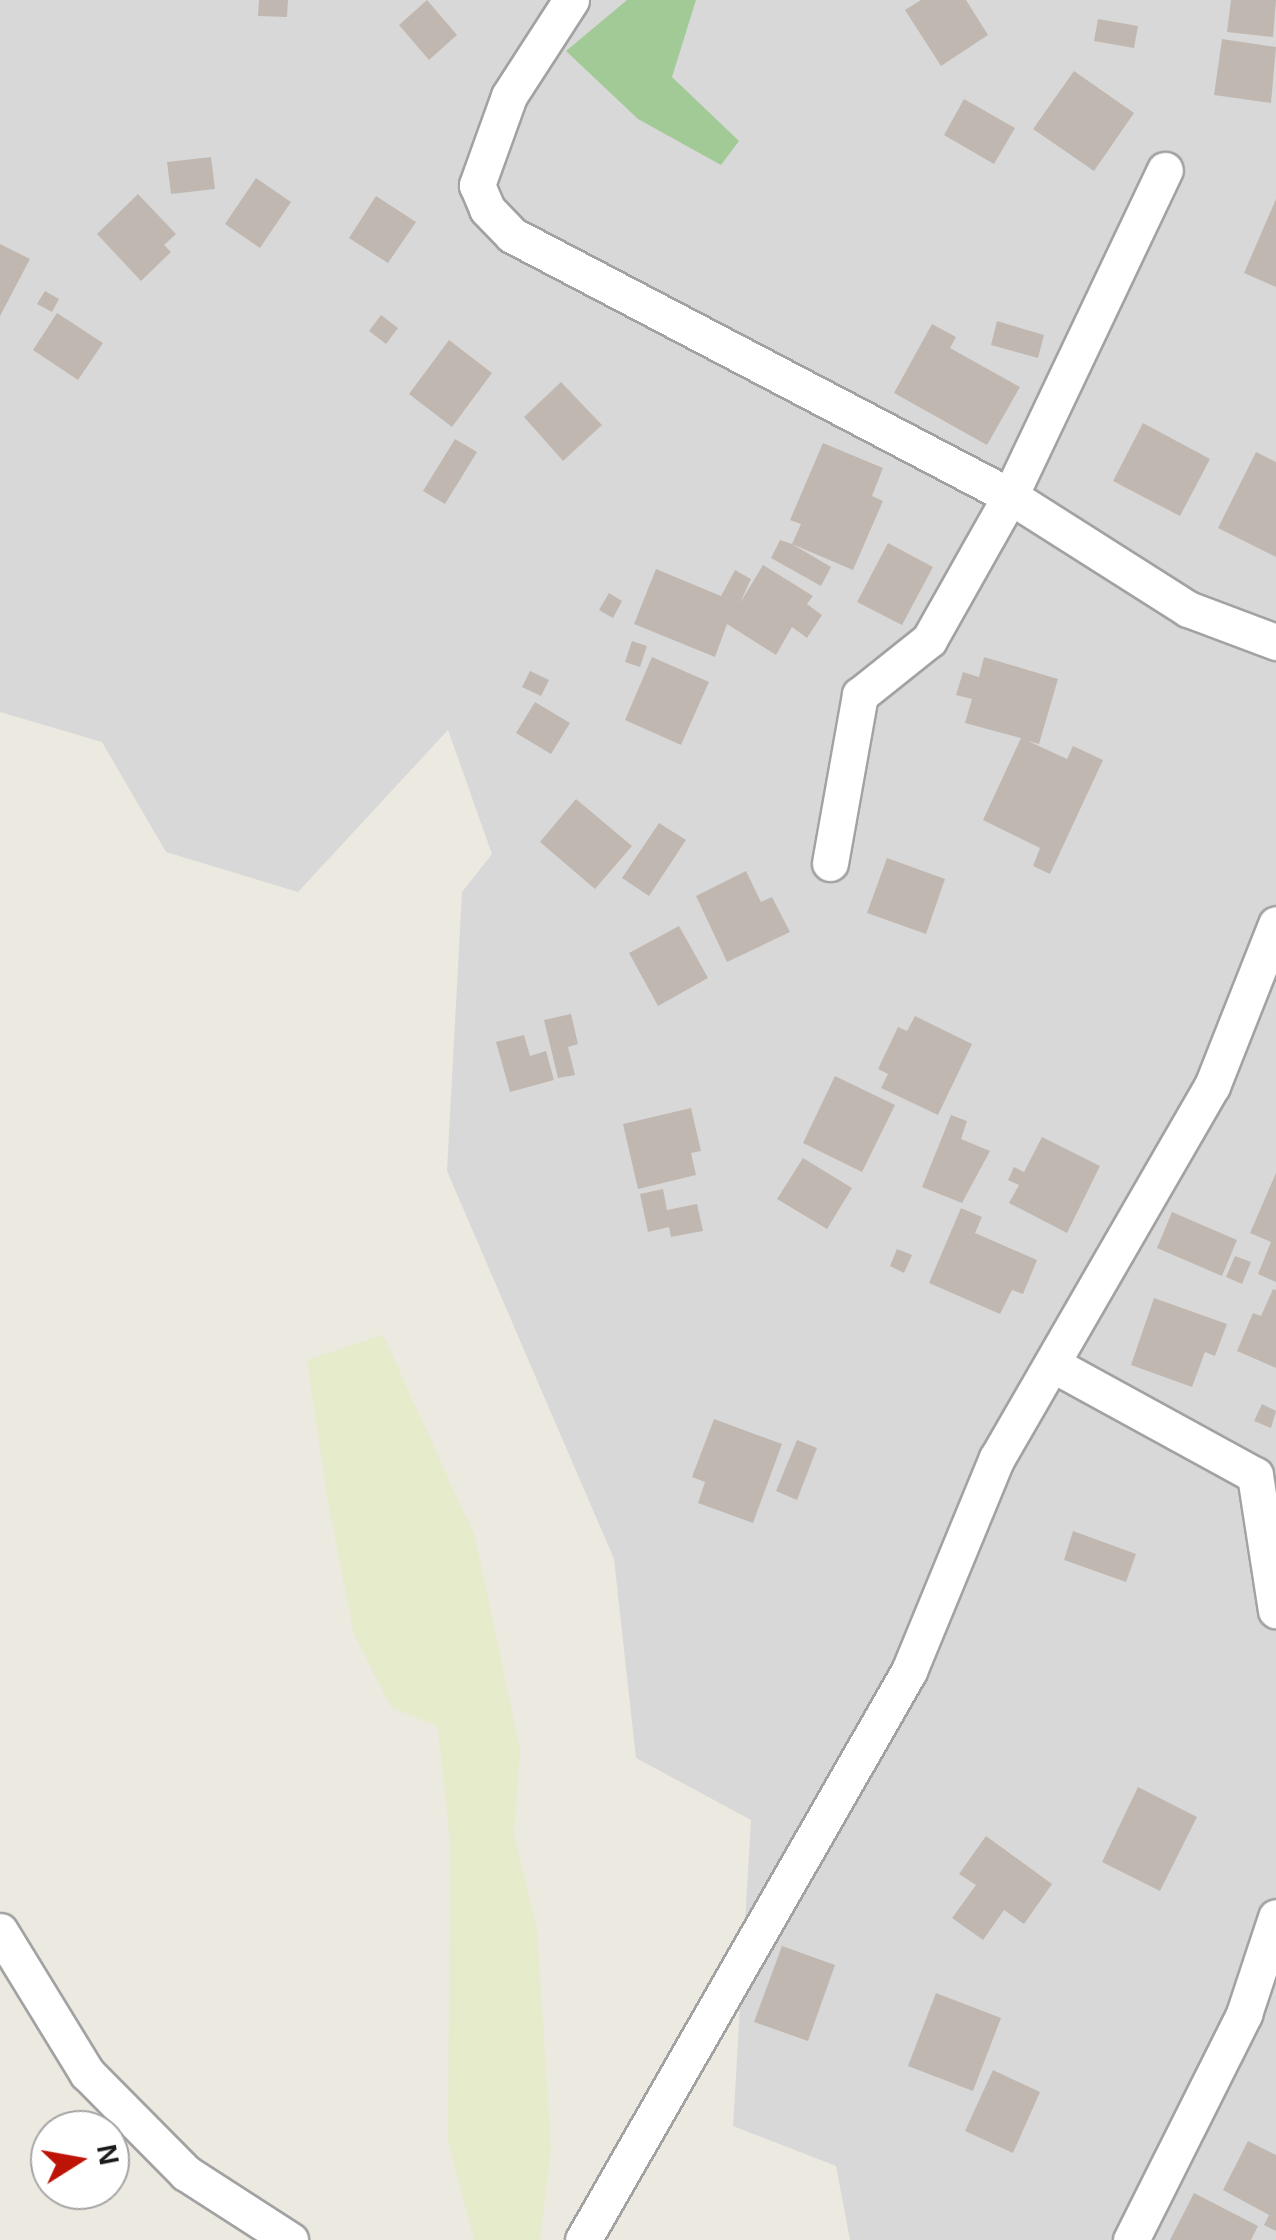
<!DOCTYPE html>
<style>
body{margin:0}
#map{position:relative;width:1276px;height:2240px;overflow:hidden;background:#ece9e0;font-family:Helvetica,sans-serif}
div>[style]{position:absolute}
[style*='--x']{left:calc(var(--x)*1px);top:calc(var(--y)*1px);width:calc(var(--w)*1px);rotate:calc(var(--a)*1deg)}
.residential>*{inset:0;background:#d9d8d8}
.farmland>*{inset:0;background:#e6ebcb}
.forest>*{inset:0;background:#a2ca96}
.building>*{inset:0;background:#c0b8b0}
.roads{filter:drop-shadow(2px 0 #a2a2a2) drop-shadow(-2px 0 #a2a2a2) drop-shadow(0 2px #a2a2a2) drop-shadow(0 -2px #a2a2a2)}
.minor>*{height:35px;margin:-17.5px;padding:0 17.5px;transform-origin:17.5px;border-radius:17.5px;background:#fff}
span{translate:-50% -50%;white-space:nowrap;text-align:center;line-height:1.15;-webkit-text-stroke:9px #fff;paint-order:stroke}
.north{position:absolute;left:30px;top:2110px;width:100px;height:100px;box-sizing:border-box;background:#fff;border:2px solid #a4a4a4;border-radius:50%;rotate:79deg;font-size:28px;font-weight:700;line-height:40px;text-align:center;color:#1b1b1b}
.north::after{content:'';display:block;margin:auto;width:35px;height:45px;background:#be1407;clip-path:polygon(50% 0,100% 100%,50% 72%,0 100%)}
</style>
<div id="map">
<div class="residential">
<i style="clip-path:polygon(0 0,1276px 0,1276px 2240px,850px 2240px,836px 2166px,733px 2126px,751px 1820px,636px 1758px,614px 1559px,447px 1171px,462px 892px,492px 854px,448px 730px,298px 892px,166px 852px,102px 742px,0 712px)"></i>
</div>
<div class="farmland">
<i style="clip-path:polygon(383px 1335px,475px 1537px,520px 1749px,514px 1833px,537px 1929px,551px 2149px,540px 2240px,474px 2240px,448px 2141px,450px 1843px,438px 1727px,391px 1707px,354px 1634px,328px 1503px,307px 1360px)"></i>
</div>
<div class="forest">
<i style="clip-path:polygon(627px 0,696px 0,672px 77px,739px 141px,721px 165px,638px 119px,566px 51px)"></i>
</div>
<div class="building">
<i style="clip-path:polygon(259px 0,288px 0,287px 17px,258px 16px)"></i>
<i style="clip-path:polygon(427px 0,457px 35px,429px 60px,399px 25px)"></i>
<i style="clip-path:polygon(921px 0,966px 0,988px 35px,941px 66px,905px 10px)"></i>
<i style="clip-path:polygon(1231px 0,1276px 0,1273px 37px,1227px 32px)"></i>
<i style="clip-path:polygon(1098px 19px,1138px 26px,1134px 48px,1094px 41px)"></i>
<i style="clip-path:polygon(1222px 39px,1276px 47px,1271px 103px,1214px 95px)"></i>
<i style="clip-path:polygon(1074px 71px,1134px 113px,1094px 171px,1033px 129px)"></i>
<i style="clip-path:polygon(964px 99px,1015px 128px,994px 164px,944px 135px)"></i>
<i style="clip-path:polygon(211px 157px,215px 189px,171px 194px,167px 162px)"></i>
<i style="clip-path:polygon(256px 178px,291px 202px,260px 248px,225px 224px)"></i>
<i style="clip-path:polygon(138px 194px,176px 234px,164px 245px,171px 252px,141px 281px,97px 234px)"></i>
<i style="clip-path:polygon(376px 196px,416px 222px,388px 263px,349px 238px)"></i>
<i style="clip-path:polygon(1276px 199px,1276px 287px,1244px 273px)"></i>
<i style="clip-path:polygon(0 244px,30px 259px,0 316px)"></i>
<i style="clip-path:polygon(45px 291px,59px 299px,52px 312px,37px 304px)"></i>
<i style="clip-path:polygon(57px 313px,103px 343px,78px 380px,33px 350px)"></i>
<i style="clip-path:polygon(381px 315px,398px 328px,386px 344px,369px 331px)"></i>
<i style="clip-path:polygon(997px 321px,1044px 335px,1038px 358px,991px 345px)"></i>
<i style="clip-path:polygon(932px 324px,956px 337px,950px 348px,1020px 387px,987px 445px,894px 393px)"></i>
<i style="clip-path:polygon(449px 340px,492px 373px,452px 427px,409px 394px)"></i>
<i style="clip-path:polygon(561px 382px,602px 425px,563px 461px,524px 417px)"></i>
<i style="clip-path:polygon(1143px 423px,1210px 459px,1180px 516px,1113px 481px)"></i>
<i style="clip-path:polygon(455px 439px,477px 452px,445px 504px,423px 491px)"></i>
<i style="clip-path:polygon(823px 443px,883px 468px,872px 496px,883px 501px,853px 570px,792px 544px,831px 567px,821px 586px,771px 558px,780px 540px,792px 544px,801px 524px,790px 520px)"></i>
<i style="clip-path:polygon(1256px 452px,1276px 462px,1276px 557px,1218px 528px)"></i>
<i style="clip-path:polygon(888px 543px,933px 567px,902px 625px,857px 602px)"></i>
<i style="clip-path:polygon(763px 565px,813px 596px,807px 604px,822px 615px,807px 638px,792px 627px,776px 655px,727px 624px,715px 657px,634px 624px,656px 569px,721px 596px,735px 570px,751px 579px,740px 603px)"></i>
<i style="clip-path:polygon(609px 593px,622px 601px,613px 618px,599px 610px)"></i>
<i style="clip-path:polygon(632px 641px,647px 646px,640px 667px,625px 662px)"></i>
<i style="clip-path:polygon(652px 657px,709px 682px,681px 745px,625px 720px)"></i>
<i style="clip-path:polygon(984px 657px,1058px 679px,1039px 744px,1028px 741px,1067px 759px,1073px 746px,1103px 760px,1050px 874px,1033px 866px,1040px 848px,983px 820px,1021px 738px,965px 723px,972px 699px,956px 695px,963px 672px,979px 677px)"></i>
<i style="clip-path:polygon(530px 671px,549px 680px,541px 696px,522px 687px)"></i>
<i style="clip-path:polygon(535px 702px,570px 723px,551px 754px,516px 733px)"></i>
<i style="clip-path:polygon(576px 799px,632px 846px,595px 889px,540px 842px)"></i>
<i style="clip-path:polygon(659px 823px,686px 840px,649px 896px,622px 878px)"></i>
<i style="clip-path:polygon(887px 858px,945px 879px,926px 934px,867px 913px)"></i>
<i style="clip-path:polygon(746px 871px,761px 902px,772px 897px,790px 932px,727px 962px,696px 896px)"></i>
<i style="clip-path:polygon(679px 926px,708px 978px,658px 1006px,629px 953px)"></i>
<i style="clip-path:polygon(571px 1014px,578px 1044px,568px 1047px,575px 1075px,558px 1078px,544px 1020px)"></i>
<i style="clip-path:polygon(915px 1016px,972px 1044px,938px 1115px,881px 1088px,888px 1074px,878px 1069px,898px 1027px,907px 1031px)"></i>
<i style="clip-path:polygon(524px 1035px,530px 1056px,546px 1051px,554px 1080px,510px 1092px,496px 1042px)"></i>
<i style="clip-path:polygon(835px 1076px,895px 1105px,862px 1172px,803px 1143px)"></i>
<i style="clip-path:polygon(691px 1108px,701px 1151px,691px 1153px,696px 1175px,638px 1189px,623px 1124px)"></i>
<i style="clip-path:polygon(951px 1115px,967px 1121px,961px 1139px,990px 1151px,962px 1203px,922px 1187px)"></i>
<i style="clip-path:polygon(1042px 1137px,1100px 1166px,1067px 1233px,1009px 1203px,1019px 1185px,1008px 1180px,1014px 1167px,1024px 1172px)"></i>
<i style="clip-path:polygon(803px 1158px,852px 1188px,827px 1229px,777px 1199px)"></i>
<i style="clip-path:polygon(1276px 1173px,1276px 1282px,1258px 1274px,1271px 1242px,1250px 1233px)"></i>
<i style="clip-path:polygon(663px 1189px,667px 1210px,697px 1204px,703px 1231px,671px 1237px,669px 1227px,648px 1232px,640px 1194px)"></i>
<i style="clip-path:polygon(961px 1208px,982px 1217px,975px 1233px,1037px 1260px,1023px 1294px,1012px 1290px,1000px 1314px,929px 1283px)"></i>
<i style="clip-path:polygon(1172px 1212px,1237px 1240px,1222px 1276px,1157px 1248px)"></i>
<i style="clip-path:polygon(897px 1249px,912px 1255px,904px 1273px,890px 1266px)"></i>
<i style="clip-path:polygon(1235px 1256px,1251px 1262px,1242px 1284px,1226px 1277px)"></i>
<i style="clip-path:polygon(1273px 1289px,1276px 1290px,1276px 1368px,1237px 1351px,1253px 1313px,1261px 1316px)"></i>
<i style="clip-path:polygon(1154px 1298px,1227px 1324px,1215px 1356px,1205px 1352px,1192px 1387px,1131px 1365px)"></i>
<i style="clip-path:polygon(1262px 1404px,1276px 1411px,1271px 1428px,1254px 1421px)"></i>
<i style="clip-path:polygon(714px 1419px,782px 1444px,753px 1523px,698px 1503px,705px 1482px,692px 1477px)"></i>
<i style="clip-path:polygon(797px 1440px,817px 1448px,797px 1500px,776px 1491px)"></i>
<i style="clip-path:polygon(1073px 1531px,1136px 1554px,1126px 1582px,1064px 1560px)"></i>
<i style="clip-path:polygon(1138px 1787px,1197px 1817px,1160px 1891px,1102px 1862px)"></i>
<i style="clip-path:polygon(986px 1836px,1052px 1884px,1024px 1924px,1004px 1910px,983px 1940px,952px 1918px,976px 1885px,959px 1874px)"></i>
<i style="clip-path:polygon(782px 1946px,835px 1965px,808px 2041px,754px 2022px)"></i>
<i style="clip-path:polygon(936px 1993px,1001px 2018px,973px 2091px,908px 2066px)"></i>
<i style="clip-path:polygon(993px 2070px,1040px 2092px,1013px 2153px,965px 2131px)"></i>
<i style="clip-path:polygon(1248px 2141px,1276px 2155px,1276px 2231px,1264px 2225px,1269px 2215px,1223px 2190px)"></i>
<i style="clip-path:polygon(1194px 2193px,1258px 2226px,1251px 2240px,1170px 2240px)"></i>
</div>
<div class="roads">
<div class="minor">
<i style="--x:571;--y:0;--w:114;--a:122.9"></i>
<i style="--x:509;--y:96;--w:95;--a:109.8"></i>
<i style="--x:477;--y:185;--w:26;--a:67"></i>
<i style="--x:487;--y:209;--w:36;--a:46"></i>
<i style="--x:512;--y:235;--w:562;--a:27.66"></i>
<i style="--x:1010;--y:496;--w:211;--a:32.4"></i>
<i style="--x:1188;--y:609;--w:94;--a:20.6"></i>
<i style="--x:830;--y:863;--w:171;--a:-79.9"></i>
<i style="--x:860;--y:695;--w:88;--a:-38.6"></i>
<i style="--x:929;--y:640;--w:165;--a:-60.6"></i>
<i style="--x:1010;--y:496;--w:361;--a:-64.6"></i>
<i style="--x:1054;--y:1365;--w:229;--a:28.7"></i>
<i style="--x:1255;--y:1475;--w:137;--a:81.2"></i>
<i style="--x:0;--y:1931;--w:167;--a:58.5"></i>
<i style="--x:87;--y:2073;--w:141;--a:45.3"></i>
<i style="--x:186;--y:2173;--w:124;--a:32.8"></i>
<i style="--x:583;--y:2240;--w:656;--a:-60.19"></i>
<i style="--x:909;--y:1671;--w:230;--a:-67.6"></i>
<i style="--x:997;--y:1458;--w:430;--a:-60"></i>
<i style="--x:1212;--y:1086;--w:174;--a:-68.4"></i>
<i style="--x:1131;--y:2240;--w:253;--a:-63.4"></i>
<i style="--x:1244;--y:2014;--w:102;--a:-71.7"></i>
</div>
</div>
<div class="north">N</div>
</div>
